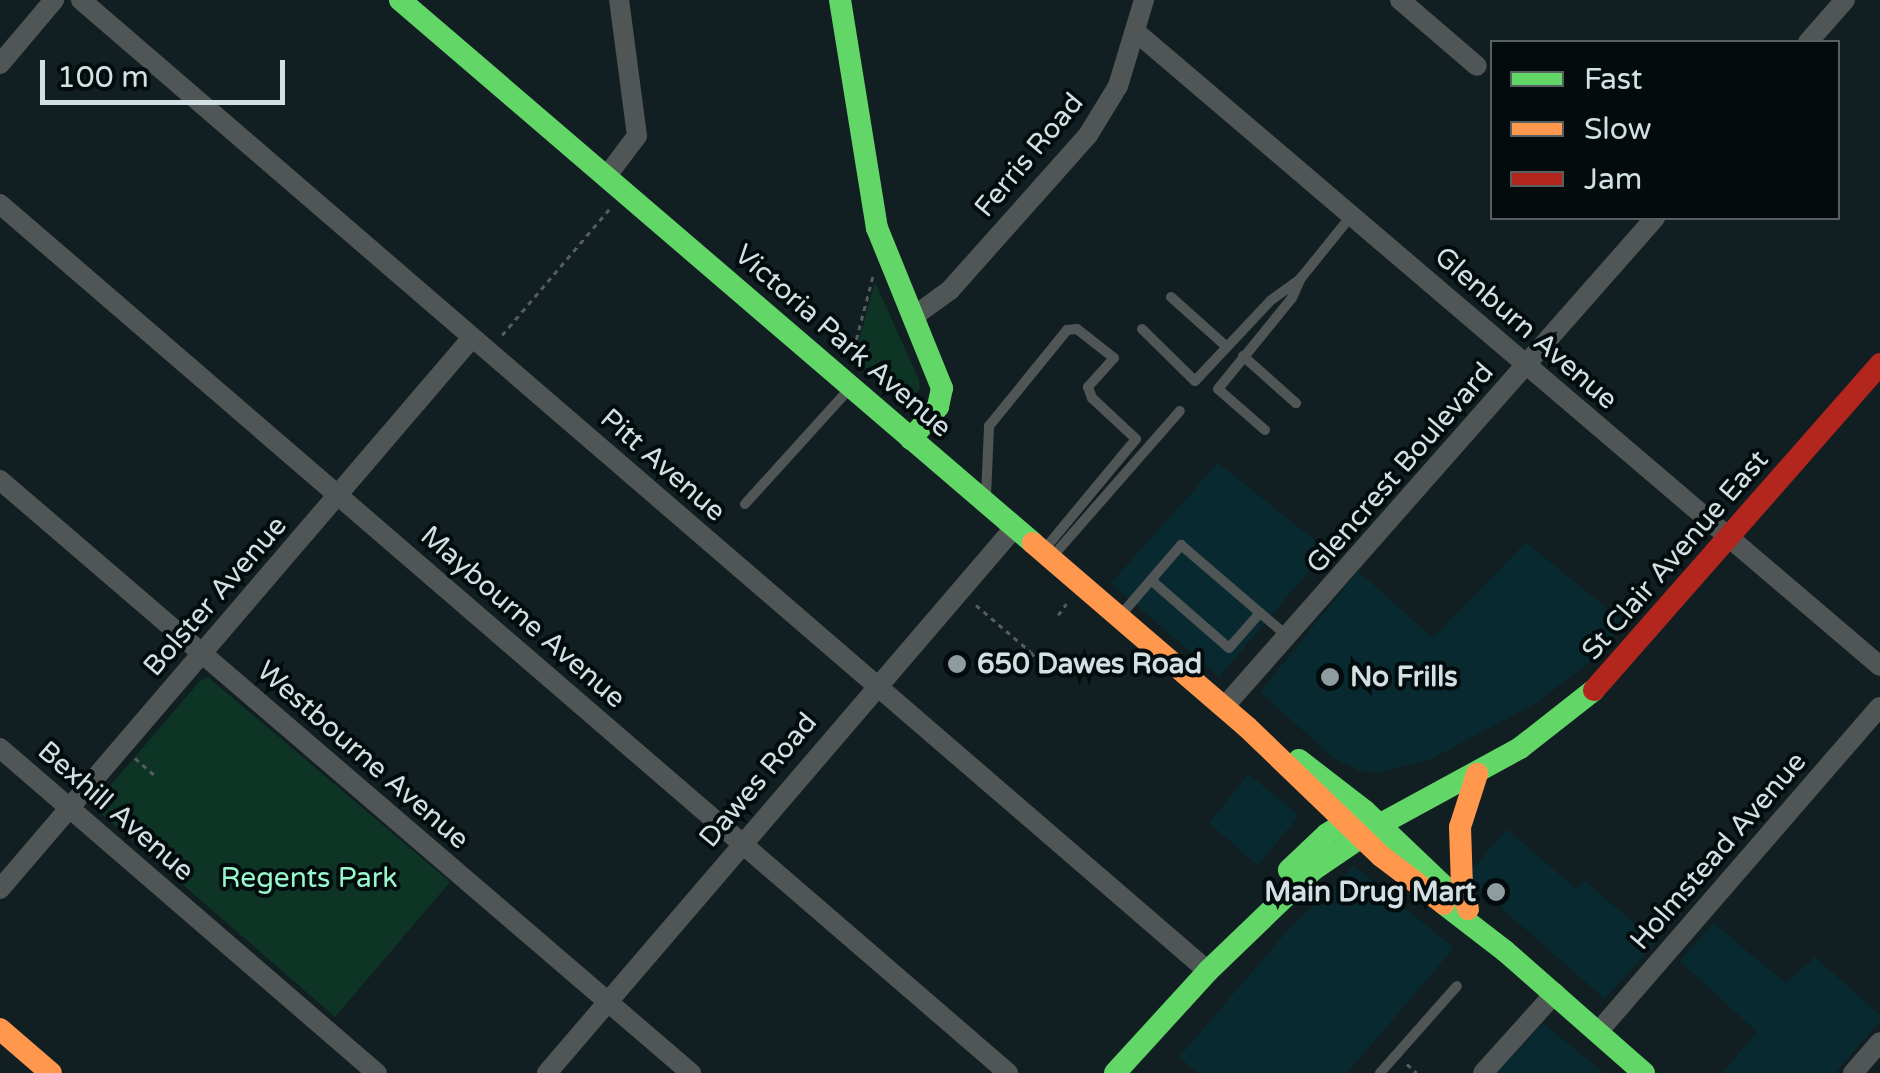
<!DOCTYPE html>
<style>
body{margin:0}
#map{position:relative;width:1880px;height:1073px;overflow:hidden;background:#111f22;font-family:"Varela Round",sans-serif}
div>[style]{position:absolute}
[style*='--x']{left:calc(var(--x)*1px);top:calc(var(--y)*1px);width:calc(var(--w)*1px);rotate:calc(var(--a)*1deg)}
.built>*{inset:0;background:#08292f}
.green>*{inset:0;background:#0e3426}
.path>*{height:2.5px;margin-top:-1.25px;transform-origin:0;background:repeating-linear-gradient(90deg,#565c5d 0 5px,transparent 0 10px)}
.lane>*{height:10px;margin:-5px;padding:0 5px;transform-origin:5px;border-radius:5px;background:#505555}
.street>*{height:20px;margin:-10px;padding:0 10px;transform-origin:10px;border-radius:10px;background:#505555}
.fast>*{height:22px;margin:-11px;padding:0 11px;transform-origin:11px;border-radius:11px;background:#63d668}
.slow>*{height:22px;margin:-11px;padding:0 11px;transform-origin:11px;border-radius:11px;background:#ff974d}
.jam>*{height:22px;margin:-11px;padding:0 11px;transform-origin:11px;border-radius:11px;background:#b3261e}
.dots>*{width:28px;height:28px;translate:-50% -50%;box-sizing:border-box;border:5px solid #030b0d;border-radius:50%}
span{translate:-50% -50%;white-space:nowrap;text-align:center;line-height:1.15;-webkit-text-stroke:8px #030b0d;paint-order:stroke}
.street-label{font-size:28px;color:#d2e0e3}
.poi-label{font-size:28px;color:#d2e0e3;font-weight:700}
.left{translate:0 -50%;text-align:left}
.right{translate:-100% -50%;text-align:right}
.park-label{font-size:28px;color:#99f5ca}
.legend{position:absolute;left:1490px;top:40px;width:350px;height:180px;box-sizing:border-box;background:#030b0d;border:2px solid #566063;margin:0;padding:12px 18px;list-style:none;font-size:30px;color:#d2e0e3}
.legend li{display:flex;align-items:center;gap:20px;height:50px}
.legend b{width:50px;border:2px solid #566063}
.scale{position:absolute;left:40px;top:60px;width:245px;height:45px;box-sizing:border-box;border:5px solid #d2e0e3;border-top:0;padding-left:12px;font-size:30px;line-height:35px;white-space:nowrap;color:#d2e0e3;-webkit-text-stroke:8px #030b0d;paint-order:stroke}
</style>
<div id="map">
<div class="built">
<i style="clip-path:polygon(1218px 463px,1327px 550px,1219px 677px,1111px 583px)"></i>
<i style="clip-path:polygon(1526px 542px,1625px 623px,1599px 655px,1538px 702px,1431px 759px,1377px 773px,1360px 771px,1335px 759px,1260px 692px,1358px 571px,1433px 638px)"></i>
<i style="clip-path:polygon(1248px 774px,1299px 815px,1258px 866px,1209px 823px)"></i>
<i style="clip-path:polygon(1507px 829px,1576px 889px,1584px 880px,1656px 942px,1605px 999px,1466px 877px)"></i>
<i style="clip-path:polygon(1354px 866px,1454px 948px,1347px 1073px,1198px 1073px,1179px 1057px,1289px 929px)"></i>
<i style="clip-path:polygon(1713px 923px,1786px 983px,1815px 957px,1880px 1015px,1880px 1021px,1835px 1073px,1722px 1073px,1757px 1032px,1680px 961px)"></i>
<i style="clip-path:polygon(1543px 1023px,1604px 1073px,1497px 1073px)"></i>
</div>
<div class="green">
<i style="clip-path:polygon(875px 282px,919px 380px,920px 389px,913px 397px,893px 391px,854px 358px)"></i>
<i style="clip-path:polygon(208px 677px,450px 882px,335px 1017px,96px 809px,98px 800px,200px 681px)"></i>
</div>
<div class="path">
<i style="--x:502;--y:335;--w:167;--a:-49.6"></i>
<i style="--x:851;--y:359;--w:87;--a:-75.3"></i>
<i style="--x:976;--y:605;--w:72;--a:40.5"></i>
<i style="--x:1031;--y:652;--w:26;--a:54"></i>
<i style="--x:1058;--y:615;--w:14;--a:-54"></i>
<i style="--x:135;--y:758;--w:28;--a:41"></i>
<i style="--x:1407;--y:1064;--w:13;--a:42"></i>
</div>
<div class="lane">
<i style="--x:1171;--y:297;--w:75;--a:41.8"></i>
<i style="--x:1142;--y:329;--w:74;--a:44.5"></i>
<i style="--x:1195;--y:381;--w:110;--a:-46.8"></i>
<i style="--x:1270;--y:301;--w:37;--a:-36"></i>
<i style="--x:1243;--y:356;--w:71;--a:41.6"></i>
<i style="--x:1265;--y:430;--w:62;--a:-138.9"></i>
<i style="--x:1218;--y:389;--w:117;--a:-50.9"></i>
<i style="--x:1292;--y:298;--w:22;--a:-66"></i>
<i style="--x:1301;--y:278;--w:80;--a:-51.1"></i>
<i style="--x:986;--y:496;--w:70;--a:-87.5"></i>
<i style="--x:989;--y:426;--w:124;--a:-50.9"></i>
<i style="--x:1067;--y:330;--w:10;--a:-6"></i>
<i style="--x:1077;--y:329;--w:47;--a:38.1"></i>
<i style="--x:1114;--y:358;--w:39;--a:132"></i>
<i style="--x:1088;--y:387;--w:12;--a:70"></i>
<i style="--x:1092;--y:398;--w:60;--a:43"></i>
<i style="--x:1136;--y:439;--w:146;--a:129.7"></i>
<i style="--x:745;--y:504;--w:156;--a:-47.8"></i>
<i style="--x:1052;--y:557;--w:194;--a:-48.8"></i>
<i style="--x:1151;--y:580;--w:103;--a:41.1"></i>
<i style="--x:1229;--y:648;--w:47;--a:-48.5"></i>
<i style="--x:1120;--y:616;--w:94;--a:-49.3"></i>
<i style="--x:1181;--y:545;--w:140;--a:40.6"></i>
<i style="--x:1380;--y:1073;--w:116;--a:-48.5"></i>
</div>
<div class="street">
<i style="--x:81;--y:0;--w:1488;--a:40.75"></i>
<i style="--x:1400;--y:0;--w:101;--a:40.6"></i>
<i style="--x:1136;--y:32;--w:977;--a:40.44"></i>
<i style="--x:1808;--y:42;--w:56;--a:-48.6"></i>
<i style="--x:0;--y:64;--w:84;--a:-49.8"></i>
<i style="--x:606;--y:177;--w:51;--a:-52.9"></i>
<i style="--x:637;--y:136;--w:137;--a:-97.5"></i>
<i style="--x:0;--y:204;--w:1331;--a:40.76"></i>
<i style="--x:913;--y:317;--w:46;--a:-36.1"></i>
<i style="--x:950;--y:290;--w:208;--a:-48.3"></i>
<i style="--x:1088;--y:135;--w:57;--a:-58.5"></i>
<i style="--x:1118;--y:86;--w:90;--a:-73.2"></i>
<i style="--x:0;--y:480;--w:911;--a:40.64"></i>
<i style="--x:1224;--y:707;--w:652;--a:-48.61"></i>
<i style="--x:0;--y:748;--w:498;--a:40.8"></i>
<i style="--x:0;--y:889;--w:726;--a:-49.42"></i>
<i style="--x:1598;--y:1032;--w:430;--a:-49.1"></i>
<i style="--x:547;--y:1073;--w:719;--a:-49.4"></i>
<i style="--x:1483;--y:1073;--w:108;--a:-48"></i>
<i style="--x:1853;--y:1073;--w:41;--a:-48.9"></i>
</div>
<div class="fast">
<i style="--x:400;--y:0;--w:834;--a:40.62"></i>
<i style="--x:840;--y:0;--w:231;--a:80.8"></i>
<i style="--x:877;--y:228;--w:173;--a:67.9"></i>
<i style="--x:942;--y:388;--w:19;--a:102"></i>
<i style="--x:938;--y:407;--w:42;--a:130.2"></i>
<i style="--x:1299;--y:760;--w:83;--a:37.7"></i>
<i style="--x:1365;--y:811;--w:113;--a:43.6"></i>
<i style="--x:1289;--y:870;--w:52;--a:-43.5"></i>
<i style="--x:1327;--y:834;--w:34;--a:-32"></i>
<i style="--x:1444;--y:904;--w:77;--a:37.6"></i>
<i style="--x:1505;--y:951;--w:185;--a:41.3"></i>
<i style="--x:1115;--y:1073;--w:138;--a:-47.6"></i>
<i style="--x:1208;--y:971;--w:146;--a:-43.9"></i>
<i style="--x:1313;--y:870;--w:80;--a:-34.3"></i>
<i style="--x:1379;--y:825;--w:161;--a:-28.6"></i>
<i style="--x:1520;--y:748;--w:94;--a:-38.1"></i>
</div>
<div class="slow">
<i style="--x:1033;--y:543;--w:282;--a:40.7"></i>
<i style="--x:1247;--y:727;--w:186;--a:43.9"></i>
<i style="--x:1381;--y:856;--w:79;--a:37.3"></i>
<i style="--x:1468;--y:909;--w:23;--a:-105"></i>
<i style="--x:1462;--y:887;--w:60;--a:-91.9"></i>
<i style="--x:1460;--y:827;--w:56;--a:-72.2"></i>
<i style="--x:0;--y:1029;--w:67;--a:40.8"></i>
</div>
<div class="jam">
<i style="--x:1594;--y:690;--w:434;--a:-48.7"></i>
</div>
<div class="dots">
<i style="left:957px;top:664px;background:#8e9c9f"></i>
<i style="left:1330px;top:677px;background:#8e9c9f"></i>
<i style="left:1496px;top:892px;background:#8e9c9f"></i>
</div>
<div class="street-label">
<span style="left:1029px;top:155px;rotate:-50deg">Ferris Road</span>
<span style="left:1526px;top:328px;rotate:41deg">Glenburn Avenue</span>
<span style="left:843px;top:341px;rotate:41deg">Victoria Park Avenue</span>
<span style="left:663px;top:465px;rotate:41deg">Pitt Avenue</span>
<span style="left:1400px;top:468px;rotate:-49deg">Glencrest Boulevard</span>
<span style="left:1675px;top:555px;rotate:-49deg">St Clair Avenue East</span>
<span style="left:215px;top:596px;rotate:-49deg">Bolster Avenue</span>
<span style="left:523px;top:617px;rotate:41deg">Maybourne Avenue</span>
<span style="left:363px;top:755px;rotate:41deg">Westbourne Avenue</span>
<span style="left:758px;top:780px;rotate:-50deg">Dawes Road</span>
<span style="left:116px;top:811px;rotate:41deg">Bexhill Avenue</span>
<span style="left:1718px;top:851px;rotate:-49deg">Holmstead Avenue</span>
</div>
<div class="poi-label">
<span class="left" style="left:977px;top:664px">650 Dawes Road</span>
<span class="left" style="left:1350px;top:677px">No Frills</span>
<span class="right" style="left:1476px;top:892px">Main Drug Mart</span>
</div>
<div class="park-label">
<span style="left:309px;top:878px">Regents Park</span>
</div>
<ul class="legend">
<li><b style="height:12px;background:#63d668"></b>Fast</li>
<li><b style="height:12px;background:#ff974d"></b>Slow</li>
<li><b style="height:12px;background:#b3261e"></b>Jam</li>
</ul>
<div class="scale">100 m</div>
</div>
